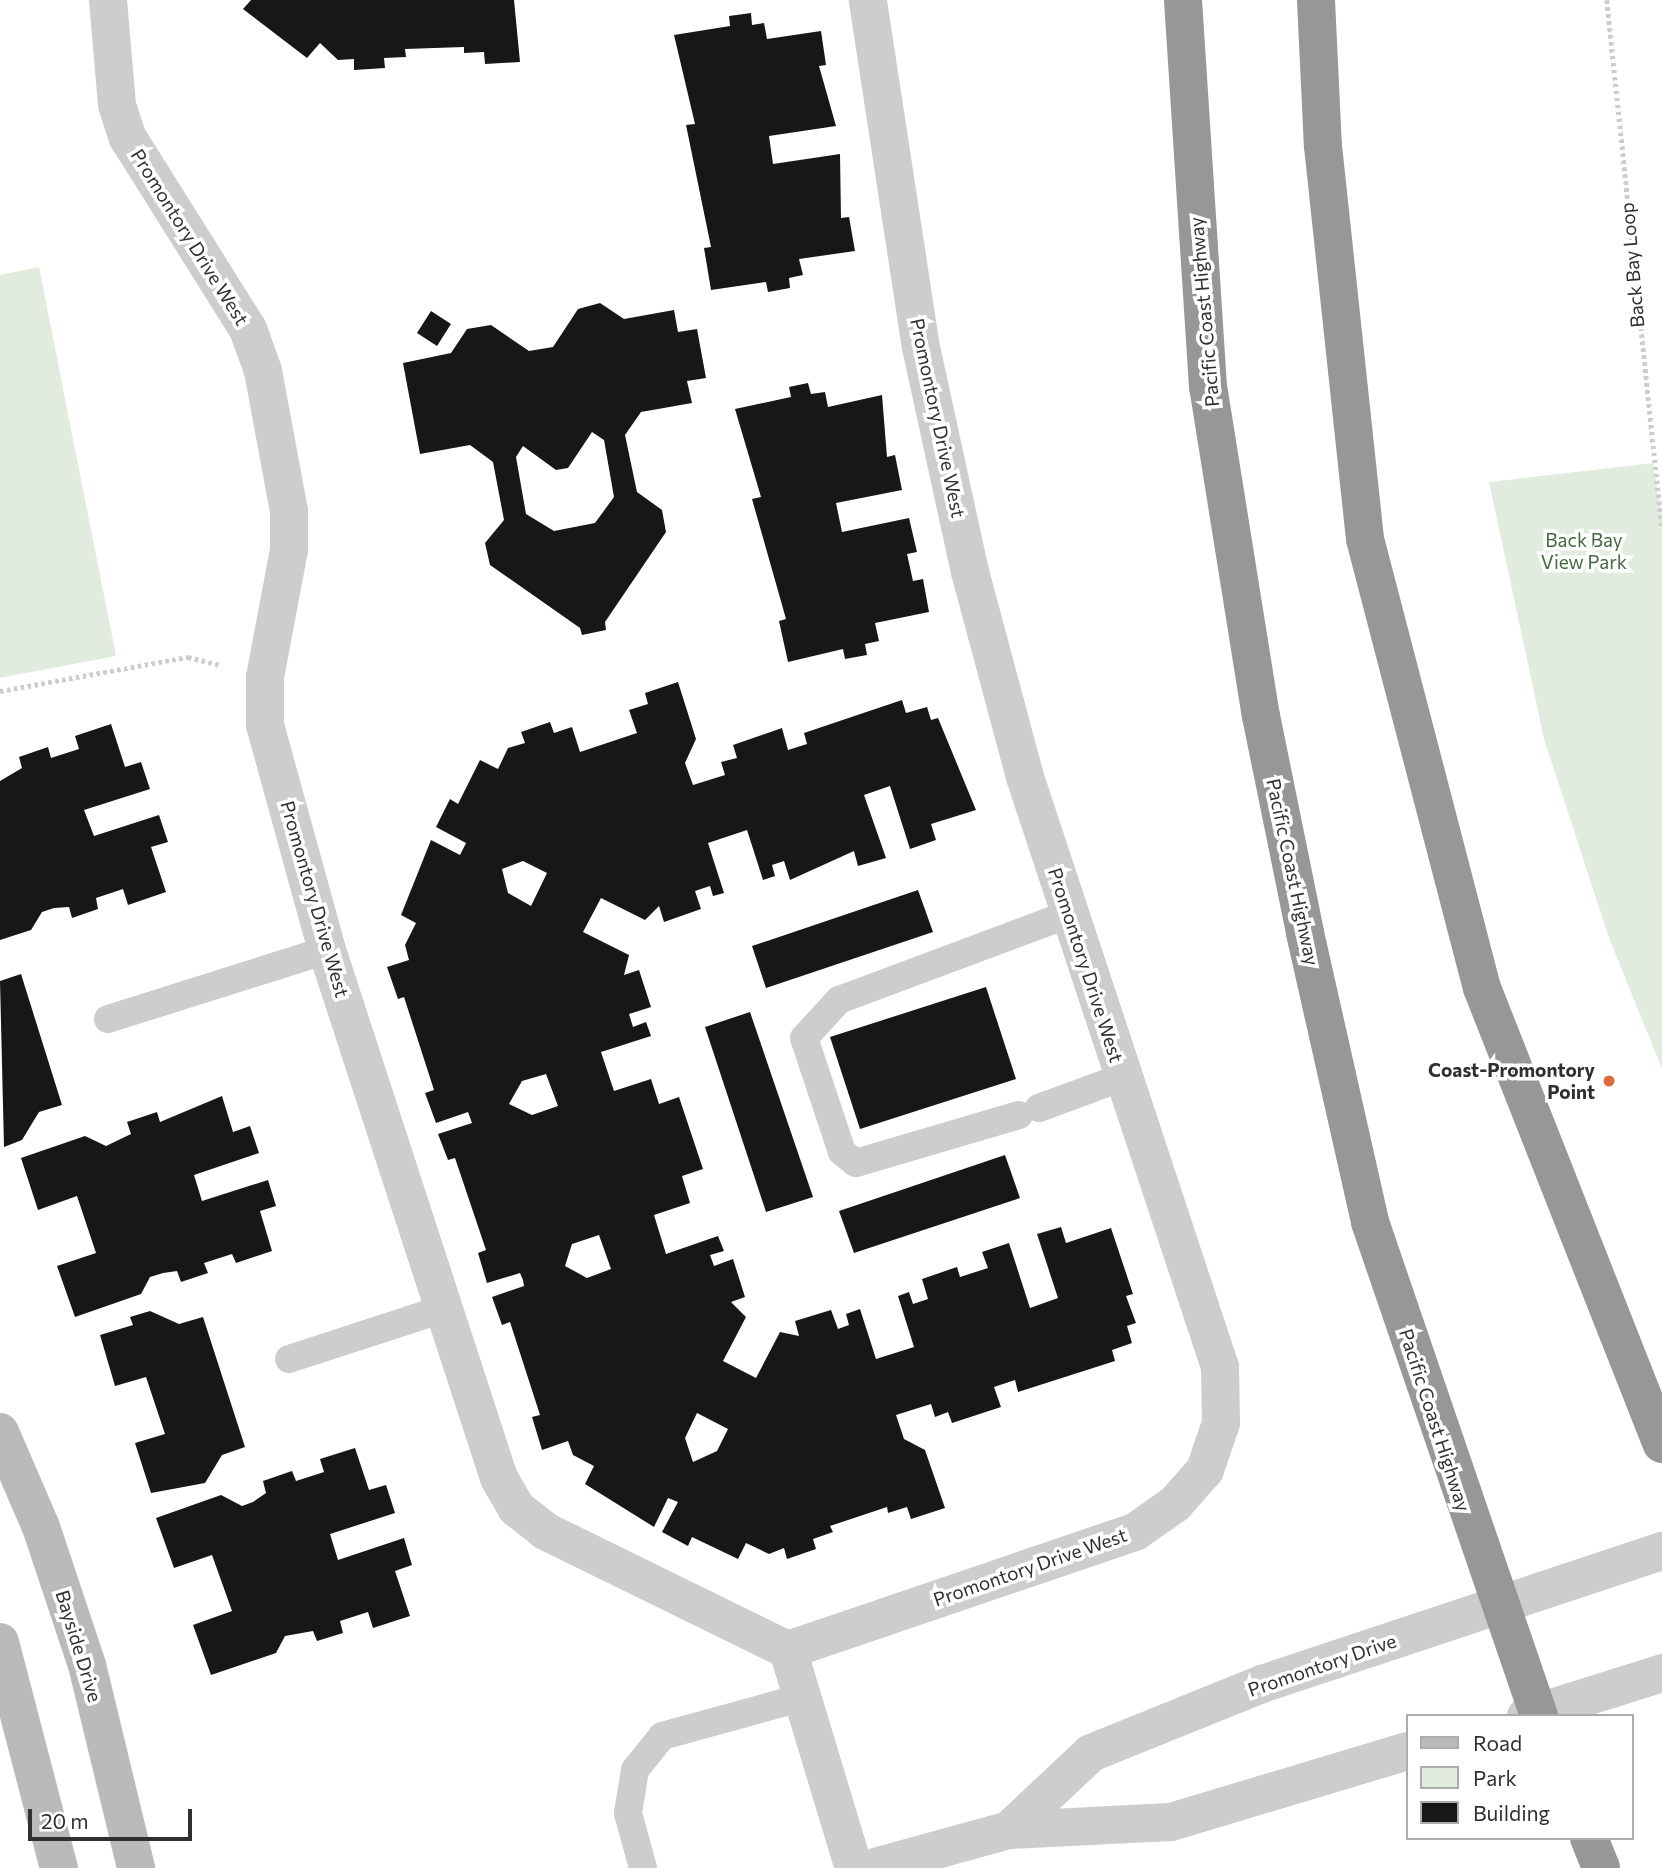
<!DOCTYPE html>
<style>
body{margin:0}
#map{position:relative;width:1662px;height:1868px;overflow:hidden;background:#fff;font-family:Commissioner,sans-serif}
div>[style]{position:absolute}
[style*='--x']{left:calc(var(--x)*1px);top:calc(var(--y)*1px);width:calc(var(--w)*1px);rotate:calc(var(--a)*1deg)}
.green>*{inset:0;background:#e1ecdf}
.building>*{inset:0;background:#171717}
.path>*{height:4.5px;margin-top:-2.25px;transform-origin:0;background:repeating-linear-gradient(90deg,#cdcdcd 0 3.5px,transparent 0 7px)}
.lane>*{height:28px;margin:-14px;padding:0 14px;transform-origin:14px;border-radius:14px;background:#cdcdcd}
.street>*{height:38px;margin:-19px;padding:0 19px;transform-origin:19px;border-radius:19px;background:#cdcdcd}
.secondary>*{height:38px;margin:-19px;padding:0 19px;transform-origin:19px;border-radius:19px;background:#bababa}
.highway>*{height:38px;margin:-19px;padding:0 19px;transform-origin:19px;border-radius:19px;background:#979797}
.dots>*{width:19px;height:19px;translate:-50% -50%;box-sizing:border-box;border:4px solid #fff;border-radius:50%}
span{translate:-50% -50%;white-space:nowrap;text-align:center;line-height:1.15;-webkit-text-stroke:7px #fff;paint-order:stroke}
.street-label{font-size:19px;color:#303030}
.park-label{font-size:19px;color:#436a3f}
.poi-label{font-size:19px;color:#303030;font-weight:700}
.right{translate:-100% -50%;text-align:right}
.legend{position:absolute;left:1406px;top:1714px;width:228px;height:126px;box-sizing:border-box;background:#fff;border:2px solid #acacac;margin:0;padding:9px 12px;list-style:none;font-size:21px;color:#303030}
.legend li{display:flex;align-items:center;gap:14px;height:35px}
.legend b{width:35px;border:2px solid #acacac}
.scale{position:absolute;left:28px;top:1809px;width:164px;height:32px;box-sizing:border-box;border:4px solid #303030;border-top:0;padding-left:9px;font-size:21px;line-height:24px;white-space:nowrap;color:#303030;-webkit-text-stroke:5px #fff;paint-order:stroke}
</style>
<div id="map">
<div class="green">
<i style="clip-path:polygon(39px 267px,116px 656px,0 678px,0 275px)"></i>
<i style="clip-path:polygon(1653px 463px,1662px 516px,1662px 1069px,1609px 938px,1544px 739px,1489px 482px)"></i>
</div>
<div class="building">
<i style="clip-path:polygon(251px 0,514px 0,520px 62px,485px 64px,484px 52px,464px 53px,464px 47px,405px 49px,406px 57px,384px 58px,385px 68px,354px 70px,354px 59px,338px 60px,320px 43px,307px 58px,243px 9px)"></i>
<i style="clip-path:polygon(751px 13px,752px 25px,764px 23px,767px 39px,821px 31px,826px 65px,819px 66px,836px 126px,769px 136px,773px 164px,840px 154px,841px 218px,849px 217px,855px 251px,799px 259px,803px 275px,789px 278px,790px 288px,768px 292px,766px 282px,711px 290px,704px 248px,711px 247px,686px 125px,695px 124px,674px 35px,730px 26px,729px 16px)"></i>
<i style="clip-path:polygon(evenodd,600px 303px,624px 319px,674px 310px,678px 332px,697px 329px,706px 378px,687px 381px,692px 403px,641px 412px,625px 435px,637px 492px,662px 510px,666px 532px,605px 622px,606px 630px,582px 635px,580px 628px,490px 565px,485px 543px,504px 520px,493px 462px,470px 445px,420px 454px,403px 363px,451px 353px,467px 329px,491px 325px,529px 351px,553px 347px,578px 309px,600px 303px,592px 432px,604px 440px,614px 497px,595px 523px,554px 531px,526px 514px,516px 457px,523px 446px,556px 470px,568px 468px,592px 432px)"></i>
<i style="clip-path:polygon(431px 311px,451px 324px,437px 346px,417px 333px)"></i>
<i style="clip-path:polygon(808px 383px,811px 394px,825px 392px,828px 407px,882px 395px,887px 457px,895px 455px,902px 490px,836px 503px,842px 532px,909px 518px,917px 552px,907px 554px,913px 581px,923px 579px,929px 612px,875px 623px,879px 641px,865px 644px,867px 655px,845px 659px,843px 649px,788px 662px,779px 621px,786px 619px,752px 499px,761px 497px,735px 409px,791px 397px,789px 387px)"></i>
<i style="clip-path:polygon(evenodd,678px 682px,696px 739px,685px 763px,693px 785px,725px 775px,721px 762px,737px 758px,733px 745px,782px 728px,788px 750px,807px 744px,804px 733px,902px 700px,906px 713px,927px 707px,931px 720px,938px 718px,976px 810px,931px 824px,936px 840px,910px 849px,890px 786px,864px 795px,886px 858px,858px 866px,854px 851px,790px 880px,784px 861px,772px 865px,775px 876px,763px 880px,747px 830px,708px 843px,724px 893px,713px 896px,710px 886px,695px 891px,701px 909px,664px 922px,659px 906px,645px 920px,601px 898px,583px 932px,629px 955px,624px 975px,639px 970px,651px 1007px,629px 1014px,633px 1027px,646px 1022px,651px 1036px,601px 1052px,614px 1091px,651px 1079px,659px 1104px,679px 1097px,703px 1169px,682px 1176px,690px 1203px,654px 1215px,666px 1254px,718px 1236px,724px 1251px,710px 1255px,714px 1266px,733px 1259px,745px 1297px,731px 1302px,746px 1317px,723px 1361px,756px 1378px,780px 1332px,799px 1336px,795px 1321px,831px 1310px,838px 1329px,849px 1325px,846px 1314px,860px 1309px,876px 1359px,914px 1347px,898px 1296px,909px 1292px,913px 1304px,928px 1299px,922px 1279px,957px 1267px,960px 1277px,988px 1268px,982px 1252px,1009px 1243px,1030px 1308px,1058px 1298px,1037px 1234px,1061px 1227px,1066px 1243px,1111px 1228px,1133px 1294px,1126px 1296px,1136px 1323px,1127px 1326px,1132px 1343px,1112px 1350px,1115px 1361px,1018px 1392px,1015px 1380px,994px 1387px,1001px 1407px,952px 1423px,948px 1412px,935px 1417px,931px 1404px,896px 1415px,904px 1439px,925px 1450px,945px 1508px,911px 1519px,907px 1507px,888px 1513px,887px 1507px,830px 1526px,833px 1532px,813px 1539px,816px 1549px,787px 1559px,784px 1548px,769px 1554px,746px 1543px,738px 1559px,692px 1537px,688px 1546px,662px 1532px,678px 1502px,668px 1498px,654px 1527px,585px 1484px,594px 1466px,573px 1455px,568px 1441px,542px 1450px,532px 1417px,540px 1415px,510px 1322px,502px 1325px,492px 1297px,524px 1286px,523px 1280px,520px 1273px,487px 1283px,478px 1253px,486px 1250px,455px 1158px,448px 1160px,438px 1134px,472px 1123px,468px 1112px,436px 1123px,425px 1093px,434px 1090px,404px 997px,398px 999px,387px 967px,409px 960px,405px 945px,416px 923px,401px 915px,431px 840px,460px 855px,466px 843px,436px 827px,450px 799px,458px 804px,480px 760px,498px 769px,508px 748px,525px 743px,521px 732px,550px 722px,554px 733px,572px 727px,580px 752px,637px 733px,629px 710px,648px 704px,645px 693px,678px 682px,523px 861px,547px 873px,531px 906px,508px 893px,502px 869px,523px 861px,678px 682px,546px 1074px,558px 1106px,532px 1115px,509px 1104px,522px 1081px,546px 1074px,678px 682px,599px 1235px,611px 1269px,587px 1278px,565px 1266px,572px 1244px,599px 1235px,678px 682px,697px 1413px,728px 1429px,717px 1451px,693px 1462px,685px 1438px,697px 1413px)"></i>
<i style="clip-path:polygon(111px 724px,125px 767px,141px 762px,150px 789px,84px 810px,94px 836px,159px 815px,168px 842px,151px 847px,166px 892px,128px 905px,123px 889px,96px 898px,98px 909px,72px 918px,69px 907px,54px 908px,42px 912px,31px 930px,0 940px,0 781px,22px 768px,19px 757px,48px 747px,51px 758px,79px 749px,75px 736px)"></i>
<i style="clip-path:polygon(918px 890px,933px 932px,766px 988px,752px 946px)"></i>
<i style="clip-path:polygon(21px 974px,62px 1105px,39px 1112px,22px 1140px,4px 1147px,0 981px)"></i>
<i style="clip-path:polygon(986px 987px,1016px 1079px,860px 1129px,830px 1037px)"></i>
<i style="clip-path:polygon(750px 1012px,813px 1197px,766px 1212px,705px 1027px)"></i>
<i style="clip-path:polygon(222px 1096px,233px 1132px,250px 1126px,259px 1153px,194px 1175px,202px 1201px,268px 1180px,276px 1206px,260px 1211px,272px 1251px,236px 1263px,232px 1254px,204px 1263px,208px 1273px,181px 1282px,177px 1271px,163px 1273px,150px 1277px,141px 1294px,75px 1317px,57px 1266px,96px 1253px,77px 1196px,38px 1210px,21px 1158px,85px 1136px,106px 1146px,131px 1134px,127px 1122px,157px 1112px,160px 1122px)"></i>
<i style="clip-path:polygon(1005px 1155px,1020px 1198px,854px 1253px,839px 1211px)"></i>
<i style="clip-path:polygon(150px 1311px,179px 1324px,203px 1317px,245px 1447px,222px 1455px,205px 1483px,151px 1493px,135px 1443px,165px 1434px,146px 1377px,115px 1386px,100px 1335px,133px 1325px,130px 1317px)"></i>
<i style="clip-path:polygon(355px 1448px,369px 1490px,386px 1485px,395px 1513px,330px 1534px,338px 1560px,404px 1538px,412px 1565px,395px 1571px,410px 1616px,373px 1628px,368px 1612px,340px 1621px,343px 1633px,317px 1641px,313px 1631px,285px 1636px,276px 1653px,211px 1675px,193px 1625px,232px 1611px,212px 1555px,174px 1568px,156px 1518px,221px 1495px,242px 1506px,253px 1502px,266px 1493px,263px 1481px,292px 1471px,296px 1481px,324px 1472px,320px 1459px)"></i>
</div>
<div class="path">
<i style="--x:1607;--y:0;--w:532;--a:84.06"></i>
<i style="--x:0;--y:691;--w:191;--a:-10.3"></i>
<i style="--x:188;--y:657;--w:33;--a:14"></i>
</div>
<div class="lane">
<i style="--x:108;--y:1019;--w:230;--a:-17.5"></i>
<i style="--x:1039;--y:1108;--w:90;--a:-20.3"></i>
<i style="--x:1019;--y:1115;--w:170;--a:163.6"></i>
<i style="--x:856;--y:1163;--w:18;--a:-142"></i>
<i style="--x:842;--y:1152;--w:120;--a:-108.4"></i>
<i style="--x:804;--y:1038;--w:52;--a:-47.4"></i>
<i style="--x:839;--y:1000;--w:246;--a:-20.5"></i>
<i style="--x:289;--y:1359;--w:162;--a:-18"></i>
<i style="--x:643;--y:1868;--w:57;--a:-105.3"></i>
<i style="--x:628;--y:1813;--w:44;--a:-80.8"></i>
<i style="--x:635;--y:1770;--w:43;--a:-51.5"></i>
<i style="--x:662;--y:1736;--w:147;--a:-15.4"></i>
</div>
<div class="street">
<i style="--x:108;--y:0;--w:105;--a:85.1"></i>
<i style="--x:117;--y:105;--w:35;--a:72"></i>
<i style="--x:128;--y:138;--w:226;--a:57.9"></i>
<i style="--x:248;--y:329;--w:45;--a:70.3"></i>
<i style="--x:263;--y:371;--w:142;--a:79.5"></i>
<i style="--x:289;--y:511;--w:39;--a:90"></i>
<i style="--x:289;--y:550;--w:129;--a:100.7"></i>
<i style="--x:265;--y:677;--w:48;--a:90"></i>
<i style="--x:265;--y:725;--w:233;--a:74.6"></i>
<i style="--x:327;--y:950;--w:555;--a:71.96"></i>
<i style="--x:499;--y:1478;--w:34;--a:60"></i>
<i style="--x:516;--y:1508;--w:37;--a:38"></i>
<i style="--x:545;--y:1531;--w:271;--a:26.1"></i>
<i style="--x:788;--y:1650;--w:367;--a:-18.8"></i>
<i style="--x:1135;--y:1532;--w:49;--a:-35"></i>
<i style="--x:1175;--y:1504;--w:45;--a:-48.6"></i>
<i style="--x:1205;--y:1470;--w:50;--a:-71.2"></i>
<i style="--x:1221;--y:1423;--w:56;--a:-91"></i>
<i style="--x:1220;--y:1367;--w:621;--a:-108.29"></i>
<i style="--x:1025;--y:777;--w:212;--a:-105"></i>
<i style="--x:970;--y:572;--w:229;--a:-102.3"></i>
<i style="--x:921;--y:348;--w:352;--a:-98.7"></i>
<i style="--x:788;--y:1650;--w:228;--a:73.2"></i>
<i style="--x:1526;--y:1716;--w:143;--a:-17.5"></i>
<i style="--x:1009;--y:1830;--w:112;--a:-43.2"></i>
<i style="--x:1091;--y:1753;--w:184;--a:-22"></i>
<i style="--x:1262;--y:1684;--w:422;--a:-18.4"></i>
<i style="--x:871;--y:1868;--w:143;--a:-15.4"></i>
<i style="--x:1009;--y:1830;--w:162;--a:-2.8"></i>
<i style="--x:1171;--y:1822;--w:247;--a:-16.7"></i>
</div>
<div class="secondary">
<i style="--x:0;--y:1432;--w:103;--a:66.7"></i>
<i style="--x:41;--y:1527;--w:145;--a:71.6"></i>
<i style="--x:87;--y:1665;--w:209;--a:76.4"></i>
<i style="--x:0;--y:1642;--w:234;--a:75.4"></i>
</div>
<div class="highway">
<i style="--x:1183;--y:0;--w:387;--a:86.3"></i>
<i style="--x:1208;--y:386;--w:334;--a:80.9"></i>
<i style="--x:1261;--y:716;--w:221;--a:78.5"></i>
<i style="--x:1305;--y:933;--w:296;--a:77.3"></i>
<i style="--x:1370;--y:1222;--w:522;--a:71.11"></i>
<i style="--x:1316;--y:0;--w:146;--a:87.3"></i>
<i style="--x:1323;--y:146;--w:395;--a:83.9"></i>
<i style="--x:1365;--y:539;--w:464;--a:75.4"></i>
<i style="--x:1482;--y:988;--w:490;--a:68.5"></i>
<i style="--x:1589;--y:1838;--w:32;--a:68"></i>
</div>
<div class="dots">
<i style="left:1609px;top:1081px;background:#dd6d3c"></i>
</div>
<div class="street-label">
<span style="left:190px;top:237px;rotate:58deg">Promontory Drive West</span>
<span style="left:1632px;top:265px;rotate:-95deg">Back Bay Loop</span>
<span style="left:1204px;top:312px;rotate:-95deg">Pacific Coast Highway</span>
<span style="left:938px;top:418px;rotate:78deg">Promontory Drive West</span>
<span style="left:1293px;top:872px;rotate:78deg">Pacific Coast Highway</span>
<span style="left:315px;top:899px;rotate:74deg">Promontory Drive West</span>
<span style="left:1086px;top:965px;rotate:72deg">Promontory Drive West</span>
<span style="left:1435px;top:1420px;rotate:72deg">Pacific Coast Highway</span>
<span style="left:1030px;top:1567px;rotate:-19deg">Promontory Drive West</span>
<span style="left:79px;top:1646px;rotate:73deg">Bayside Drive</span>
<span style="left:1322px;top:1665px;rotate:-19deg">Promontory Drive</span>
</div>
<div class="park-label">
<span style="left:1584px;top:551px">Back Bay<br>View Park</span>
</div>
<div class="poi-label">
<span class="right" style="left:1595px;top:1081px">Coast-Promontory<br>Point</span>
</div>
<ul class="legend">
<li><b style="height:9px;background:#bababa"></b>Road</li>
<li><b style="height:19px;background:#e1ecdf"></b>Park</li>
<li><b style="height:19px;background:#171717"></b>Building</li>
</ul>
<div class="scale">20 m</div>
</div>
